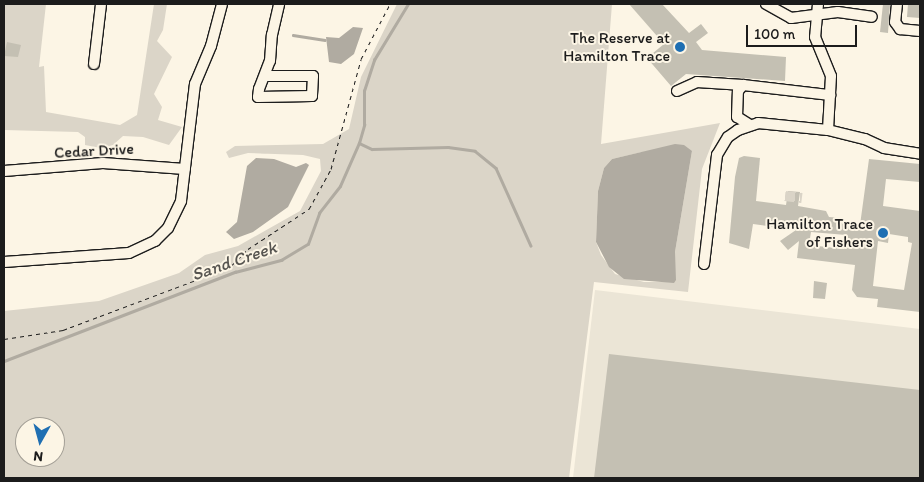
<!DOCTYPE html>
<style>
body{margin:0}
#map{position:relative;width:924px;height:482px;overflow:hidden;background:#fcf5e5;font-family:Itim,sans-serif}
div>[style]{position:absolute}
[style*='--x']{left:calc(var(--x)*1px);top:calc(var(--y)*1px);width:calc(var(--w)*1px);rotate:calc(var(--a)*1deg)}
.built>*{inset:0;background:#ebe5d6}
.green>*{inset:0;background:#dbd5c8}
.water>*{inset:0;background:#b0aba1}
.stream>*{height:2.5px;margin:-1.25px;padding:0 1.25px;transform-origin:1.25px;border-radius:1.25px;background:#b0aba1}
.building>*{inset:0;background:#c4c0b3}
.minor-tunnel>*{height:10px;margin-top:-5px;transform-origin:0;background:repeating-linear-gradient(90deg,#dad4c7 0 10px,transparent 0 15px)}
.path>*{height:1px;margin-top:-0.5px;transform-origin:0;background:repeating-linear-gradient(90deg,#1c1c1c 0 4px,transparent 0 8px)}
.roads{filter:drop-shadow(1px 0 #1c1c1c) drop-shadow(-1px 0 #1c1c1c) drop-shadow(0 1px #1c1c1c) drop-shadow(0 -1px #1c1c1c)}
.minor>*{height:10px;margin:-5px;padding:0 5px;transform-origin:5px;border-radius:5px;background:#fcf5e5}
.dots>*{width:14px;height:14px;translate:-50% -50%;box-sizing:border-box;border:2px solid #fcf5e5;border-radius:50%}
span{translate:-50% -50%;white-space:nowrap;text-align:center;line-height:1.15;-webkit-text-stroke:4px #fcf5e5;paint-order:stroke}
.poi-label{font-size:16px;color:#1c1c1c}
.right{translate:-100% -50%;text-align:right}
.street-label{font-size:16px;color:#1c1c1c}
.water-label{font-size:18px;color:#575551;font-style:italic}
.frame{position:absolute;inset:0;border:5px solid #1c1c1c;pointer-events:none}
.north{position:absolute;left:15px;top:417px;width:50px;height:50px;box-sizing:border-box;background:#fcf5e5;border:1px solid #a29e95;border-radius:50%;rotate:187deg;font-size:14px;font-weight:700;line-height:20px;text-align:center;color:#1c1c1c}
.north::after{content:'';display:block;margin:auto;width:18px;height:22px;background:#1f6fb2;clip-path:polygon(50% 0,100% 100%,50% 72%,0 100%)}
.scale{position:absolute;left:746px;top:25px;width:111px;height:22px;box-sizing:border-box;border:2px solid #1c1c1c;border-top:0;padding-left:6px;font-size:15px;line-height:18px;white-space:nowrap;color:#1c1c1c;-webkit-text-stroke:4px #fcf5e5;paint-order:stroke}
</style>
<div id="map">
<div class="built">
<i style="clip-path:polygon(595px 290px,920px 329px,920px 478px,573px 478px)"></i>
</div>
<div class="green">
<i style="clip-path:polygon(4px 4px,46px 4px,39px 67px,44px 66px,46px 112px,120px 125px,137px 115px,154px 4px,167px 4px,163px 30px,157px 41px,172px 57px,154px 94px,162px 107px,158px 120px,182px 127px,169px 145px,143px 137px,123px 136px,113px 145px,101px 148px,85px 145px,85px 137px,78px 132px,4px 130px)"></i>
<i style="clip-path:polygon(evenodd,397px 4px,612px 4px,601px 144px,720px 123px,702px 169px,688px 292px,594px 282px,569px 478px,4px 478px,4px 311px,99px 301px,179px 273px,205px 255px,238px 246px,300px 211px,321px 171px,320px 159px,303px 155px,248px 153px,229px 158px,226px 152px,235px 146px,323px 144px,349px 129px,361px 77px,397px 4px,692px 151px,675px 252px,675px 278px,670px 282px,644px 282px,615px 274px,601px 255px,596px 242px,598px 191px,604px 168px,612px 159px,642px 152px,692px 151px,397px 4px,25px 427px,55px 427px,55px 457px,25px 457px,25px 427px)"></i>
</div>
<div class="water">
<i style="clip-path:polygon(353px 27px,363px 28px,354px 54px,341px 64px,329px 62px,326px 37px,339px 38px)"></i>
<i style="clip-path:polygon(675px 144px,684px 145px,692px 151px,675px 252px,676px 280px,674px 283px,624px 279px,609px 267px,596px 242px,598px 191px,604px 168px,612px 159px)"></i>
<i style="clip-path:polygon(256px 158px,274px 159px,296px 167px,306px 163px,309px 165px,288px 207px,253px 232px,234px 239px,226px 232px,237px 222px,247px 166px)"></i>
</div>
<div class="stream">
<i style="--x:293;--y:35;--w:32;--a:9"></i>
<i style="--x:359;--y:143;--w:14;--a:25"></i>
<i style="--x:372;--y:149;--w:76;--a:-1.5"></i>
<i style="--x:448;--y:147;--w:27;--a:8"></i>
<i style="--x:475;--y:151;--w:27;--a:39"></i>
<i style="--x:496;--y:168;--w:85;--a:65.8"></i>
<i style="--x:4;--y:361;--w:248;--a:-21.1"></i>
<i style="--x:235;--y:272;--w:48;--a:-14.6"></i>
<i style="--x:281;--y:260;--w:31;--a:-31"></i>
<i style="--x:308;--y:244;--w:33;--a:-70"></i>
<i style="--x:319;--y:213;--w:34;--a:-52"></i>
<i style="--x:340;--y:186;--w:47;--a:-66.2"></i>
<i style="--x:359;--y:143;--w:19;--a:-74"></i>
<i style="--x:364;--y:125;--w:34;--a:-90"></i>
<i style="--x:364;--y:91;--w:33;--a:-72"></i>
<i style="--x:374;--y:60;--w:66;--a:-58.7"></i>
</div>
<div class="building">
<i style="clip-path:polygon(629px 4px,662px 4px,689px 33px,701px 24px,708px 33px,696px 42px,702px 50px,786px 57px,785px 81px,686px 74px,671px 86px,647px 58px,664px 44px)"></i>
<i style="clip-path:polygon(883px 4px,890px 4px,888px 33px,880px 32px)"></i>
<i style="clip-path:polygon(908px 4px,920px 4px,920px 18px,907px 17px)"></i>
<i style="clip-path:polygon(7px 42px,21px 45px,18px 57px,4px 56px)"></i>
<i style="clip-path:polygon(evenodd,744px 156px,760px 158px,756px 201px,786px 205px,788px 191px,800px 192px,798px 206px,826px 211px,829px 217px,841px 218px,840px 222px,860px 225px,869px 159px,920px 164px,920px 182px,886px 179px,883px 206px,920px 211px,920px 312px,877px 307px,878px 299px,857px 297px,852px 290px,855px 265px,797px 258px,799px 241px,788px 250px,780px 241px,796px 230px,753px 224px,749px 249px,729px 243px,735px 177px,739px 158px,744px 156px,811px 232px,846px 235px,844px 249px,809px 245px,811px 232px,744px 156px,889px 234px,908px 237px,908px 242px,912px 243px,904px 290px,873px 286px,878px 241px,888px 243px,889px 234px)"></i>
<i style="clip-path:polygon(814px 281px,827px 283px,825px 299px,813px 298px)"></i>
<i style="clip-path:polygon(609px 354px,920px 390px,920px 478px,594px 478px)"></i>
</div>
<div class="minor-tunnel">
<i style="--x:785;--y:196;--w:17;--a:7"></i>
</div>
<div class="path">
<i style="--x:4;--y:339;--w:60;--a:-8.7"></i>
<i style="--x:63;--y:330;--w:168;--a:-20.6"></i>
<i style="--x:220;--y:271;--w:13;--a:-27"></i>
<i style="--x:232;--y:265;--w:23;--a:-45"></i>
<i style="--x:248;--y:249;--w:73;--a:-33.3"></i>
<i style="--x:309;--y:209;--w:46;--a:-61.2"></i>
<i style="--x:331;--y:169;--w:114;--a:-74.7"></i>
<i style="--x:361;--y:59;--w:62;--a:-62.2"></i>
<i style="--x:4;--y:373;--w:2;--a:90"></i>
</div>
<div class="roads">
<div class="minor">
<i style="--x:766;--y:4;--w:29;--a:29"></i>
<i style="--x:791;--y:18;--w:47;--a:-7.3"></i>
<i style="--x:838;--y:12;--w:34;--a:8"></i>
<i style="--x:818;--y:4;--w:33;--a:95"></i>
<i style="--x:815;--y:37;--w:42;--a:67.7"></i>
<i style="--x:831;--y:76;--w:54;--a:93.2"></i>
<i style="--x:897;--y:4;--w:18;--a:96"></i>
<i style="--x:895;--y:22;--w:9;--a:54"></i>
<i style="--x:900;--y:29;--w:20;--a:6"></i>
<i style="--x:94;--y:64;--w:60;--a:-83.3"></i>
<i style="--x:265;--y:76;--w:48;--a:0"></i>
<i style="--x:313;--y:76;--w:20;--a:93"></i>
<i style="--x:312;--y:96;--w:54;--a:178.9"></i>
<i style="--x:258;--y:97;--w:8;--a:-83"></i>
<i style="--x:259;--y:89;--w:30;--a:-69"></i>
<i style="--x:270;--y:61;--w:26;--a:-86"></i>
<i style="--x:272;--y:35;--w:32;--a:-77"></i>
<i style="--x:677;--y:91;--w:22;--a:-24"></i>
<i style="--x:697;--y:82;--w:46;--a:3.7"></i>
<i style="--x:750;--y:125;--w:15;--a:-148"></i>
<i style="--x:737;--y:117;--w:26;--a:-88"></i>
<i style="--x:738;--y:91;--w:8;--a:-50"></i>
<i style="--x:743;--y:85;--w:88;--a:6.6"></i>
<i style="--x:4;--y:171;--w:99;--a:-4.6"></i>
<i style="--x:103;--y:163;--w:82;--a:4.2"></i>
<i style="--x:4;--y:262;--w:125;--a:-4.1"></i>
<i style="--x:129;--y:253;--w:29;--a:-25"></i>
<i style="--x:155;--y:241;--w:18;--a:-45"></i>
<i style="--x:168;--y:228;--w:30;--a:-64"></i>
<i style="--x:181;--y:201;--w:118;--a:-83.2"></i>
<i style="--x:195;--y:84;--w:41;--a:-67.2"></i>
<i style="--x:211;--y:46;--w:43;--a:-75.3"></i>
<i style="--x:704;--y:264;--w:110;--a:-83.2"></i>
<i style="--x:717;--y:155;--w:21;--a:-59"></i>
<i style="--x:728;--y:137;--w:12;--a:-35"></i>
<i style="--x:738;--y:130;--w:21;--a:-19"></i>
<i style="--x:758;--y:123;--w:70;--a:5.7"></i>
<i style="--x:828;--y:130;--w:38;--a:14"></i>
<i style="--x:865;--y:139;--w:21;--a:25"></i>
<i style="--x:884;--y:148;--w:36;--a:9"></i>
</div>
</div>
<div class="dots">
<i style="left:680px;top:47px;background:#1f6fb2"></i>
<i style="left:883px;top:233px;background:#1f6fb2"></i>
</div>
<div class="poi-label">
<span class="right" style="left:670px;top:47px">The Reserve at<br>Hamilton Trace</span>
<span class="right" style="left:873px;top:233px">Hamilton Trace<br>of Fishers</span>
</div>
<div class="street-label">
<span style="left:94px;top:151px;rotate:-3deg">Cedar Drive</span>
</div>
<div class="water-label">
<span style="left:234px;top:261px;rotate:-19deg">Sand Creek</span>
</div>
<div class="frame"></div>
<div class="north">N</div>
<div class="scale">100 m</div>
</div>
